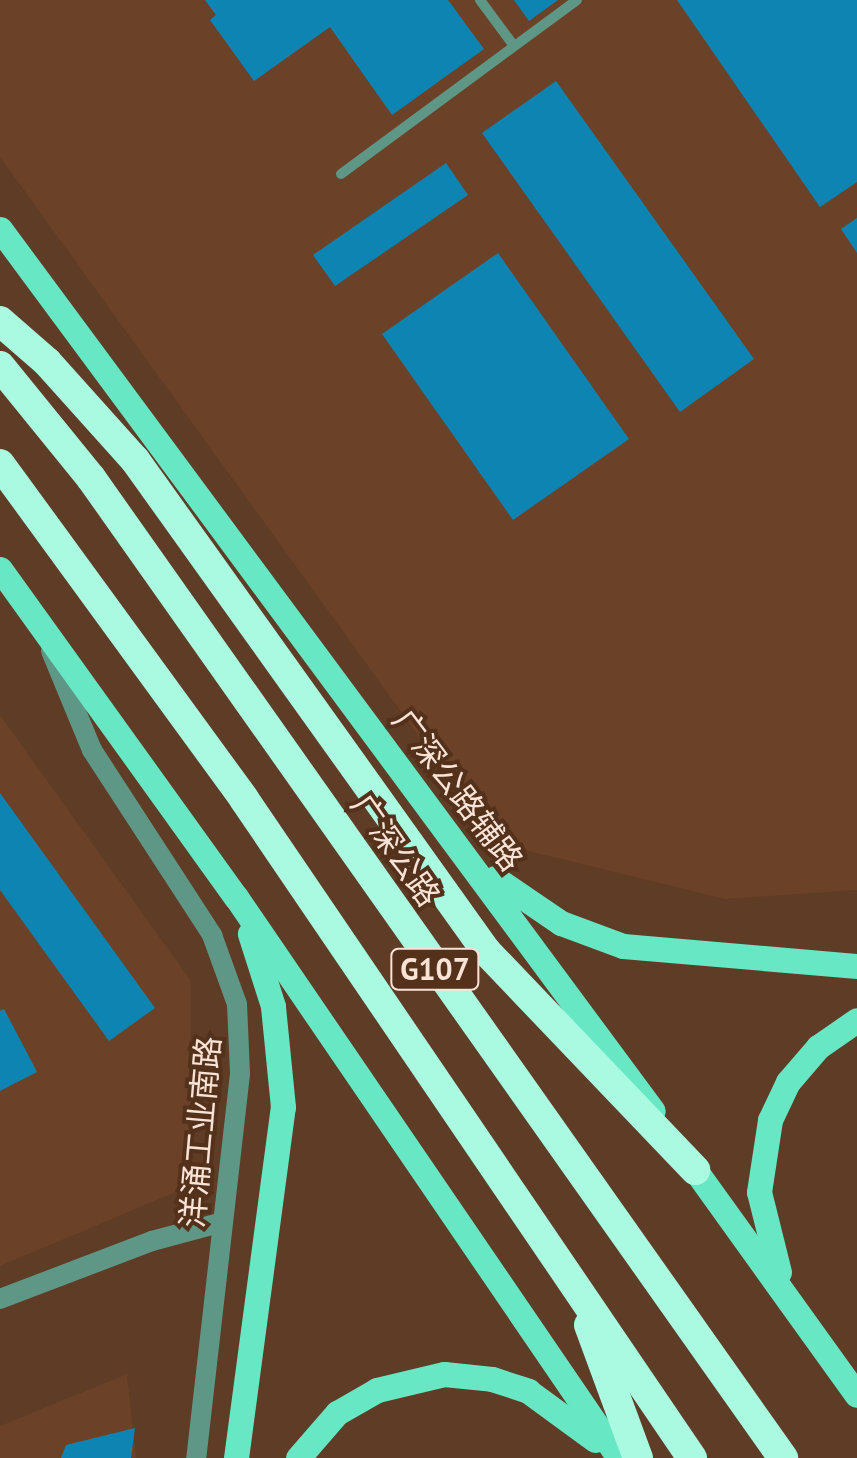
<!DOCTYPE html>
<meta charset="utf-8">
<style>
body{margin:0}
#map{position:relative;width:857px;height:1458px;overflow:hidden;background:#5e3c25;font-family:"PT Sans","Noto Sans SC",sans-serif}
div>[style]{position:absolute}
[style*='--x']{left:calc(var(--x)*1px);top:calc(var(--y)*1px);width:calc(var(--w)*1px);rotate:calc(var(--a)*1deg)}
.built>*{inset:0;background:#6b4227}
.building>*{inset:0;background:#0e84b2}
.lane>*{height:10px;margin:-5px;padding:0 5px;transform-origin:5px;border-radius:5px;background:#5e9786}
.street>*{height:20px;margin:-10px;padding:0 10px;transform-origin:10px;border-radius:10px;background:#5e9786}
.primary>*{height:25px;margin:-12.5px;padding:0 12.5px;transform-origin:12.5px;border-radius:12.5px;background:#68e7c5}
.highway>*{height:30px;margin:-15px;padding:0 15px;transform-origin:15px;border-radius:15px;background:#a9fae1}
span{translate:-50% -50%;white-space:nowrap;text-align:center;line-height:1.15;-webkit-text-stroke:8px #53311b;paint-order:stroke}
.shield-label span{padding:2px 8px;background:#53311b;border:2px solid;border-radius:8px;-webkit-text-stroke-width:0}
.shield-label{font-size:30px;color:#f9e3d6;font-weight:700}
.street-label{font-size:32px;color:#f9e3d6}
</style>
<div id="map">
<div class="built">
<i style="clip-path:polygon(0 0,857px 0,857px 890px,725px 899px,496px 843px,0 157px)"></i>
<i style="clip-path:polygon(0 715px,191px 981px,190px 1186px,0 1266px)"></i>
<i style="clip-path:polygon(127px 1374px,136px 1458px,0 1458px,0 1426px)"></i>
</div>
<div class="building">
<i style="clip-path:polygon(205px 0,448px 0,484px 49px,392px 115px,330px 27px,254px 81px,210px 20px,216px 15px)"></i>
<i style="clip-path:polygon(514px 0,558px 0,529px 21px)"></i>
<i style="clip-path:polygon(677px 0,857px 0,857px 182px,820px 207px)"></i>
<i style="clip-path:polygon(556px 81px,754px 359px,680px 412px,482px 133px)"></i>
<i style="clip-path:polygon(446px 163px,468px 195px,335px 286px,313px 255px)"></i>
<i style="clip-path:polygon(857px 218px,857px 253px,841px 229px)"></i>
<i style="clip-path:polygon(498px 253px,629px 439px,513px 520px,382px 334px)"></i>
<i style="clip-path:polygon(0 793px,155px 1008px,109px 1041px,0 890px)"></i>
<i style="clip-path:polygon(4px 1009px,37px 1072px,0 1091px,0 1011px)"></i>
<i style="clip-path:polygon(135px 1428px,131px 1458px,61px 1458px,66px 1445px)"></i>
</div>
<div class="lane">
<i style="--x:480;--y:0;--w:57;--a:53.5"></i>
<i style="--x:341;--y:174;--w:293;--a:-36.4"></i>
</div>
<div class="street">
<i style="--x:51;--y:651;--w:107;--a:67.5"></i>
<i style="--x:92;--y:750;--w:221;--a:57"></i>
<i style="--x:212;--y:935;--w:73;--a:70.1"></i>
<i style="--x:237;--y:1004;--w:70;--a:87.5"></i>
<i style="--x:240;--y:1074;--w:387;--a:96.5"></i>
<i style="--x:0;--y:1299;--w:163;--a:-20.9"></i>
<i style="--x:152;--y:1241;--w:73;--a:-15"></i>
</div>
<div class="primary">
<i style="--x:0;--y:229;--w:1097;--a:53.49"></i>
<i style="--x:0;--y:569;--w:404;--a:54.3"></i>
<i style="--x:236;--y:897;--w:679;--a:55.68"></i>
<i style="--x:495;--y:878;--w:80;--a:34.3"></i>
<i style="--x:561;--y:923;--w:66;--a:20.4"></i>
<i style="--x:623;--y:946;--w:235;--a:4.9"></i>
<i style="--x:685;--y:1156;--w:294;--a:54.3"></i>
<i style="--x:779;--y:1272;--w:82;--a:-104"></i>
<i style="--x:759;--y:1192;--w:73;--a:-81.3"></i>
<i style="--x:770;--y:1120;--w:42;--a:-64.7"></i>
<i style="--x:788;--y:1082;--w:46;--a:-49.4"></i>
<i style="--x:818;--y:1047;--w:47;--a:-34.7"></i>
<i style="--x:236;--y:1458;--w:354;--a:-82.4"></i>
<i style="--x:283;--y:1107;--w:101;--a:-95.7"></i>
<i style="--x:273;--y:1006;--w:76;--a:-107.7"></i>
<i style="--x:298;--y:1458;--w:60;--a:-49.1"></i>
<i style="--x:337;--y:1413;--w:46;--a:-29.9"></i>
<i style="--x:377;--y:1390;--w:69;--a:-13.4"></i>
<i style="--x:444;--y:1374;--w:48;--a:5.9"></i>
<i style="--x:492;--y:1379;--w:38;--a:18"></i>
<i style="--x:528;--y:1391;--w:83;--a:36.2"></i>
</div>
<div class="highway">
<i style="--x:0;--y:321;--w:62;--a:41.1"></i>
<i style="--x:47;--y:362;--w:132;--a:48.1"></i>
<i style="--x:135;--y:460;--w:604;--a:54.44"></i>
<i style="--x:486;--y:951;--w:303;--a:46.3"></i>
<i style="--x:0;--y:366;--w:144;--a:50.9"></i>
<i style="--x:91;--y:478;--w:1200;--a:54.77"></i>
<i style="--x:0;--y:464;--w:414;--a:53.9"></i>
<i style="--x:244;--y:799;--w:797;--a:55.79"></i>
<i style="--x:589;--y:1325;--w:142;--a:69.8"></i>
</div>
<div class="shield-label">
<span style="left:435px;top:969px">G107</span>
</div>
<div class="street-label">
<span style="left:458px;top:790px;rotate:53deg">广深公路辅路</span>
<span style="left:396px;top:850px;rotate:55deg">广深公路</span>
<span style="left:200px;top:1132px;rotate:-85deg">洋涌工业南路</span>
</div>
</div>
